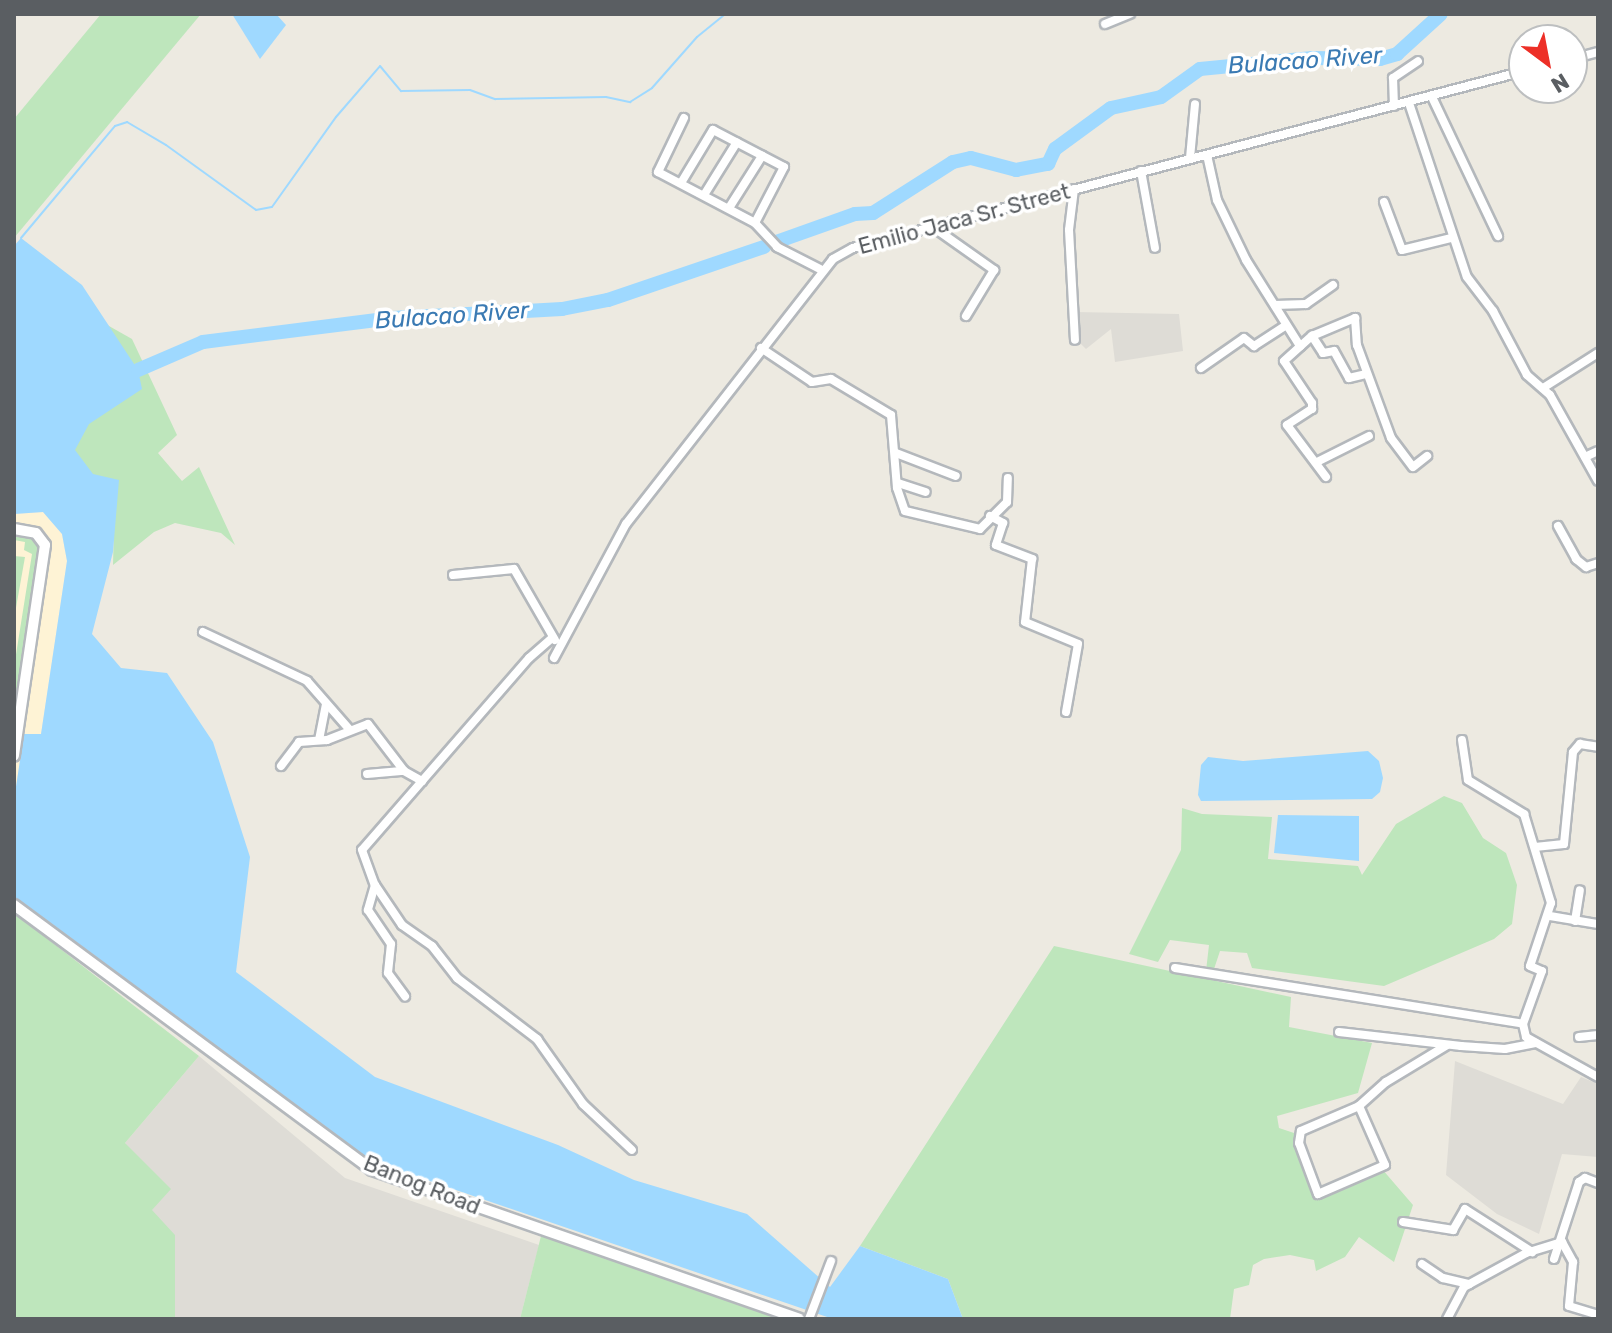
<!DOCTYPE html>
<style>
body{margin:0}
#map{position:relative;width:1612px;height:1333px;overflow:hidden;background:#edeae1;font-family:Rubik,sans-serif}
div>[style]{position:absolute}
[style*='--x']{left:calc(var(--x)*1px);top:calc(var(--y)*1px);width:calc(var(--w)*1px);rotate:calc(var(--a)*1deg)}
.commercial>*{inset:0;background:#fef3d5}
.industrial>*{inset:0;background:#dedcd6}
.green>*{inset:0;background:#bee6bc}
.water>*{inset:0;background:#9fd9ff}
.stream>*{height:2px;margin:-1px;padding:0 1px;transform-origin:1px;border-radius:1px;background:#9fd9ff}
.river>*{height:14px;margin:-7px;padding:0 7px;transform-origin:7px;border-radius:7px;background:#9fd9ff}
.roads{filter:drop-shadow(2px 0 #b4b8bc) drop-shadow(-2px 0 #b4b8bc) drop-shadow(0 2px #b4b8bc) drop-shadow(0 -2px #b4b8bc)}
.minor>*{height:8px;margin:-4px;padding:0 4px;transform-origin:4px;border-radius:4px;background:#fff}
.tertiary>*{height:10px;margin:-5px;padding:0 5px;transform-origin:5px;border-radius:5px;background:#fff}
span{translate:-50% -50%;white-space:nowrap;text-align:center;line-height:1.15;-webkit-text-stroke:7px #fff;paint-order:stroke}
.street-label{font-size:22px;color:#5a5e62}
.water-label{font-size:24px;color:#3a7ab3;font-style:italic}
.frame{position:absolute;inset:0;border:16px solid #5a5e62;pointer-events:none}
.north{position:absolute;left:1508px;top:24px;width:80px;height:80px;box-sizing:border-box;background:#fff;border:2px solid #bdbfc0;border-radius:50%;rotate:148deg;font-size:22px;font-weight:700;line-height:32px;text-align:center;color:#5a5e62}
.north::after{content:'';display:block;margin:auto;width:28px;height:36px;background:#ed2f27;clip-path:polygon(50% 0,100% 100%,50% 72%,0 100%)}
</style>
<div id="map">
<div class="commercial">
<i style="clip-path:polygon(43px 512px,62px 534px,67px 561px,41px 735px,24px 734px,14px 799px,14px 514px)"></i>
</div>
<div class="industrial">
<i style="clip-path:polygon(1075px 312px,1179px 314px,1183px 351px,1115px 362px,1111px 329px,1086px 349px,1077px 340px)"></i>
<i style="clip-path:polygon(199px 1056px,345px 1178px,539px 1245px,520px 1319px,175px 1319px,175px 1236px,151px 1210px,125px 1143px)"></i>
<i style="clip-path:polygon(1455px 1061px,1563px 1104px,1581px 1077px,1598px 1084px,1598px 1157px,1562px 1154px,1539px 1234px,1497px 1214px,1446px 1175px)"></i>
</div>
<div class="green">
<i style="clip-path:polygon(101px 14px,201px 14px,14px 238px,14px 119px)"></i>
<i style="clip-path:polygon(86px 313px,132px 339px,177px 435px,158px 453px,182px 481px,199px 467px,235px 545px,221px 533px,175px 523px,154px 532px,113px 565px,115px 489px,72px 463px)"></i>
<i style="clip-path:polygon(14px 533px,32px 536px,41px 549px,14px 731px,14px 667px,32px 554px,24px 550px,25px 542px,14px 540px)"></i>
<i style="clip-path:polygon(14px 556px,25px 557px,14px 619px)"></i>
<i style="clip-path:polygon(1444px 796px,1462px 803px,1483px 838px,1506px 853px,1517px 885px,1512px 924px,1494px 939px,1384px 986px,1252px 968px,1247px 953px,1220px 951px,1213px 972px,1206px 971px,1209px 945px,1170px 940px,1158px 962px,1129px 954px,1181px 850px,1182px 808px,1202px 814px,1272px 817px,1268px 859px,1358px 866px,1362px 875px,1396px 824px)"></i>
<i style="clip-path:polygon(14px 913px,199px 1056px,125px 1143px,171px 1189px,152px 1210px,175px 1235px,175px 1319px,14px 1319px)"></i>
<i style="clip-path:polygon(1054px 946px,1291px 997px,1289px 1027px,1372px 1043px,1358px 1093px,1277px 1116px,1279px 1128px,1294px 1133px,1313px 1198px,1382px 1169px,1413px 1205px,1394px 1262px,1359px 1237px,1345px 1257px,1316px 1271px,1314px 1260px,1290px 1255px,1264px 1259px,1253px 1265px,1249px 1285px,1234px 1289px,1230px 1319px,963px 1319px,948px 1279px,860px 1246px)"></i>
<i style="clip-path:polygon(541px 1236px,542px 1236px,779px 1319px,520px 1319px)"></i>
</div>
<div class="water">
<i style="clip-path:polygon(232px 14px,276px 14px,286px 25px,260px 59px)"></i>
<i style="clip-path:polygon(21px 238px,82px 285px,138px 370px,142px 389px,89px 424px,75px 450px,93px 474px,119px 480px,113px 552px,92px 634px,121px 668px,167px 673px,213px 742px,250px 857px,236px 972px,375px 1077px,558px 1145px,634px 1180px,747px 1214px,830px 1287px,860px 1246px,948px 1279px,963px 1319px,833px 1319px,371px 1161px,14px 898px,14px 800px,24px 734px,41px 734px,67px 561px,62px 534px,43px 512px,14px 514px,14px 246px)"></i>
<i style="clip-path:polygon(1368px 751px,1379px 761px,1383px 778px,1380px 792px,1372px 799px,1201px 801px,1198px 795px,1201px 765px,1208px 757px,1243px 761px)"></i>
<i style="clip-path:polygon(1278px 815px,1359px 816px,1359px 861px,1274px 853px)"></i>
</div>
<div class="stream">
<i style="--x:21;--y:238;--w:146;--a:-50"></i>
<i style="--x:115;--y:126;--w:13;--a:-18"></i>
<i style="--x:127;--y:122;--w:45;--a:30.5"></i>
<i style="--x:166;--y:145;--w:111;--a:35.8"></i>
<i style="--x:256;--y:210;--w:16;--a:-11"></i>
<i style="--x:272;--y:207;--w:110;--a:-54.6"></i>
<i style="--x:336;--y:117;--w:67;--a:-49.2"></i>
<i style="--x:380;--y:66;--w:33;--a:50"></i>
<i style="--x:401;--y:91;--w:69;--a:-0.8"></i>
<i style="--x:470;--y:90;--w:27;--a:20"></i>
<i style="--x:495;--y:99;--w:111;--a:-1"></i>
<i style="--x:606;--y:97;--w:25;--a:12"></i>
<i style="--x:630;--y:102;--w:26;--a:-32"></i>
<i style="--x:652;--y:88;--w:68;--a:-48.6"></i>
<i style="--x:697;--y:37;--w:36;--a:-39"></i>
</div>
<div class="river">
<i style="--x:776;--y:242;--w:84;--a:-19.5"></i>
<i style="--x:855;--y:214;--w:18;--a:-3"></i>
<i style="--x:873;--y:213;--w:95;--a:-32.5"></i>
<i style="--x:953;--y:162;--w:18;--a:-13"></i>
<i style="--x:971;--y:158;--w:47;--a:14.9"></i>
<i style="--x:1016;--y:170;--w:33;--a:-11"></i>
<i style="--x:1048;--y:164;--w:17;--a:-65"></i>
<i style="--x:1055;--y:149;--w:69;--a:-36.2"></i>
<i style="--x:1111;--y:108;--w:51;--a:-12.4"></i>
<i style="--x:1161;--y:97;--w:48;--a:-35.7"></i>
<i style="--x:1200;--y:69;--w:113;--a:-5.6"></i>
<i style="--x:1312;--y:58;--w:68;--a:0.8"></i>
<i style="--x:1380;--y:59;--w:18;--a:-16"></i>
<i style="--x:1397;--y:54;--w:59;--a:-42.3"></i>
<i style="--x:138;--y:370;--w:71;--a:-23.3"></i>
<i style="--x:203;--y:342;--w:191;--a:-7.2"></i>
<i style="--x:392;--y:318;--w:170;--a:-3"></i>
<i style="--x:562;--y:309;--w:47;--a:-11.1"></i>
<i style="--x:608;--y:300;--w:165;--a:-18.8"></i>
</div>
<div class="roads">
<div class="minor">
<i style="--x:1105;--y:24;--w:27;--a:-22"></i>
<i style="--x:1572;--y:59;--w:27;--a:-15"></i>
<i style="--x:1432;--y:97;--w:154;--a:64.6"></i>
<i style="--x:1409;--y:103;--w:183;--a:71.6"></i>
<i style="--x:1467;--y:277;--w:43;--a:52.6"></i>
<i style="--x:1493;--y:311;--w:72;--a:62"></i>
<i style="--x:1527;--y:375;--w:30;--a:41"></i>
<i style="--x:1550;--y:395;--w:98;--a:60.8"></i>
<i style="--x:1394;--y:106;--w:28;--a:-92"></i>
<i style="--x:1393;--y:78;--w:30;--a:-34"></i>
<i style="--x:684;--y:118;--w:60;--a:115.7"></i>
<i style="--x:658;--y:172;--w:110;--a:27.7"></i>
<i style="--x:755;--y:223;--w:33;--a:47"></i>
<i style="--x:777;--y:247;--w:48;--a:27.1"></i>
<i style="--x:1207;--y:155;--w:46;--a:77.5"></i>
<i style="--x:1217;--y:200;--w:67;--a:64.2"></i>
<i style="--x:1246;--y:260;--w:102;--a:57.9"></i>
<i style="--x:1190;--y:158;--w:54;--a:-84.7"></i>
<i style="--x:1141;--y:171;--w:78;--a:79.7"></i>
<i style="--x:681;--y:183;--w:62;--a:-58.9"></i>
<i style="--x:713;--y:130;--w:80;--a:27.5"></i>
<i style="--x:784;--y:167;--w:63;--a:117.4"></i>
<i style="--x:1074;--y:189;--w:41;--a:97"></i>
<i style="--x:1069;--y:230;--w:110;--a:86.9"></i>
<i style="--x:704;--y:195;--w:62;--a:-58.1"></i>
<i style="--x:1384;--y:202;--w:51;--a:69.4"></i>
<i style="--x:1402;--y:250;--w:50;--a:-13.8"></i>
<i style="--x:729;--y:208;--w:62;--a:-57.6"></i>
<i style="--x:933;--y:227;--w:75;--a:35.2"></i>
<i style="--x:994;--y:270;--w:54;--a:121.3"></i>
<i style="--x:1275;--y:305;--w:31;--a:-2"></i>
<i style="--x:1306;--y:304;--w:33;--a:-35"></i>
<i style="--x:1312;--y:336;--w:20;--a:57"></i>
<i style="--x:1323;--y:353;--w:11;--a:-10"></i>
<i style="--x:1334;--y:351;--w:31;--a:61"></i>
<i style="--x:1349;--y:378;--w:18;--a:-13"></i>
<i style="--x:761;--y:348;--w:61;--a:33.7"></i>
<i style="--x:812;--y:382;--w:19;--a:-9"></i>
<i style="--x:831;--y:379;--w:70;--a:31"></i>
<i style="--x:891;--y:415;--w:73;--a:85.3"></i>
<i style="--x:897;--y:488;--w:24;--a:71"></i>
<i style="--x:905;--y:511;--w:77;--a:13.5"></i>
<i style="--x:980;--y:529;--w:38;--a:-45"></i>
<i style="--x:1007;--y:502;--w:24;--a:-88"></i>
<i style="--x:1201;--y:368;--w:52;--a:-34.9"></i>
<i style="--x:1244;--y:338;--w:13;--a:39"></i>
<i style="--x:1254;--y:346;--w:38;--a:-33"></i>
<i style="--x:1543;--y:388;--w:65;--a:-32.5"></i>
<i style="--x:896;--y:453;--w:64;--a:21"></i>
<i style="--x:1585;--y:457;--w:14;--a:-25"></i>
<i style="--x:1317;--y:462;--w:58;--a:-26.6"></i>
<i style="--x:1326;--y:477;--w:65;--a:-126.9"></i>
<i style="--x:1287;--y:425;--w:30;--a:-33"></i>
<i style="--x:1312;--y:409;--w:6;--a:-90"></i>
<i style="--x:1312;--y:403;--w:50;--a:-123.7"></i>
<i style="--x:1284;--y:361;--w:38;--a:-42"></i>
<i style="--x:1312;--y:336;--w:47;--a:-22.7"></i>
<i style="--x:1355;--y:318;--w:27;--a:86"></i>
<i style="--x:1357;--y:345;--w:99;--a:69.9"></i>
<i style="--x:1391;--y:438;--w:36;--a:53"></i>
<i style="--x:1413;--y:467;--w:18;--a:-38"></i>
<i style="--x:898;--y:483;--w:29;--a:18"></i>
<i style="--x:990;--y:516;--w:15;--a:28"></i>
<i style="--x:1003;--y:523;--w:23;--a:108"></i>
<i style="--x:996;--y:545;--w:39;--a:21"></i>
<i style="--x:1032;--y:559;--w:63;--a:96.3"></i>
<i style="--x:1025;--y:622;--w:57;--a:22.5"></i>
<i style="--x:1078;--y:644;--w:69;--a:100"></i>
<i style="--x:1558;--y:526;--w:38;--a:61"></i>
<i style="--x:1576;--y:559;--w:13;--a:39"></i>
<i style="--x:1586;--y:567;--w:13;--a:-18"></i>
<i style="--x:453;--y:575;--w:61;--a:-5.6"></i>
<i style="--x:514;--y:569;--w:82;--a:60"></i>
<i style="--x:203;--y:632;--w:115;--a:25.2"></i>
<i style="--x:307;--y:681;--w:64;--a:48.8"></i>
<i style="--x:552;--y:638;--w:30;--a:139"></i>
<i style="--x:529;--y:658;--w:254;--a:131"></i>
<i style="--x:362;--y:850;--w:37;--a:70"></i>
<i style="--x:375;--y:885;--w:48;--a:56"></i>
<i style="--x:402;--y:925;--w:37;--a:35"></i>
<i style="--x:432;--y:946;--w:41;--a:52"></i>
<i style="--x:457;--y:978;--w:101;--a:37.3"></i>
<i style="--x:537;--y:1039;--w:80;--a:54.7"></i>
<i style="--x:583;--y:1104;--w:67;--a:43.2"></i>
<i style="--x:554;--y:658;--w:152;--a:-61.8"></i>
<i style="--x:626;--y:524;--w:336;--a:-52"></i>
<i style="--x:833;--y:259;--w:23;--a:-29"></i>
<i style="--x:853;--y:248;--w:694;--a:-14.78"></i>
<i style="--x:319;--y:740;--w:37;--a:-79"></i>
<i style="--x:1462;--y:740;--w:40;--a:81.5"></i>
<i style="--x:1468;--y:780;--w:66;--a:31.3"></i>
<i style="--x:1524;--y:814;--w:93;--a:73.1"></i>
<i style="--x:1551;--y:903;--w:66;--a:108.4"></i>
<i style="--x:1530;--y:966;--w:13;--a:23"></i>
<i style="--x:1542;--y:971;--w:56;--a:109.7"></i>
<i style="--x:1523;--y:1024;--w:13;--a:77"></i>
<i style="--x:1526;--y:1037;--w:82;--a:29.1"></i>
<i style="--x:281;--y:766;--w:30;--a:-53"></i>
<i style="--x:299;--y:742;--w:28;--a:-4"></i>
<i style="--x:327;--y:740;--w:44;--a:-21.3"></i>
<i style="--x:368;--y:724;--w:59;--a:52.5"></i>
<i style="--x:404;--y:771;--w:21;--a:29"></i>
<i style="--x:367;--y:774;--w:37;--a:-5"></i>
<i style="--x:1535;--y:847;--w:29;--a:-6"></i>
<i style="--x:1564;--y:844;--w:92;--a:-84.4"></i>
<i style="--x:1573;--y:752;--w:11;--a:-49"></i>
<i style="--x:1580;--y:744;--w:18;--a:9"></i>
<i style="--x:375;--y:885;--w:26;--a:106"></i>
<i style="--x:368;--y:910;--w:41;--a:55.9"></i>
<i style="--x:391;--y:944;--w:29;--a:96"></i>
<i style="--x:388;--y:973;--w:29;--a:54"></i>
<i style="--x:1550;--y:916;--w:49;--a:9.5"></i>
<i style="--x:1575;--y:921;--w:31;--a:-81"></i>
<i style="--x:1175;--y:968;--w:352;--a:9.1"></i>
<i style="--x:1339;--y:1032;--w:123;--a:6.5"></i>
<i style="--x:1461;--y:1046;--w:44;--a:3.9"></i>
<i style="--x:1505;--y:1049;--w:31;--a:-11"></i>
<i style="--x:1579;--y:1037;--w:19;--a:-6"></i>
<i style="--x:1359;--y:1106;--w:64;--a:66.2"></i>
<i style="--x:1385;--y:1165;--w:73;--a:156.6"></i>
<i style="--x:1318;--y:1194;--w:54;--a:-110.4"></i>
<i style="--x:1299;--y:1143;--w:12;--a:-81"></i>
<i style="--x:1301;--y:1131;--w:63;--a:-23.3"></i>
<i style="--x:1359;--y:1106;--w:36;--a:-42"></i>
<i style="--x:1386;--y:1082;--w:71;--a:-31.2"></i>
<i style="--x:1403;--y:1222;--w:51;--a:9.1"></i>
<i style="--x:1453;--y:1230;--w:24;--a:-60"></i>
<i style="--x:1465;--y:1209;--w:80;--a:32.7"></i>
<i style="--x:1554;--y:1259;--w:81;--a:-72"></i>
<i style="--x:1579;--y:1182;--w:7;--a:-34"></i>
<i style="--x:1585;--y:1178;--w:14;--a:21"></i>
<i style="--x:1422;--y:1264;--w:25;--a:34"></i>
<i style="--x:1443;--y:1278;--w:27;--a:13"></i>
<i style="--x:809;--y:1319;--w:62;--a:-69.2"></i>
<i style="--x:1447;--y:1319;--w:36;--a:-62"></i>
<i style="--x:1464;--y:1287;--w:71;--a:-28.7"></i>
<i style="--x:1526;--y:1253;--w:38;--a:-17"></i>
<i style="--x:1562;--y:1242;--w:23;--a:61"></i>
<i style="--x:1573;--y:1262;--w:44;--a:95.2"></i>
<i style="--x:1569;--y:1306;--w:30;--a:17"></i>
</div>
<div class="tertiary">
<i style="--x:14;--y:529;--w:22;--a:10"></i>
<i style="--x:36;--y:533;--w:15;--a:53"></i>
<i style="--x:45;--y:545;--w:213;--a:98.4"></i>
<i style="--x:14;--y:905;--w:445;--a:36.5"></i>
<i style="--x:372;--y:1170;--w:452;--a:19.2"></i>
</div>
</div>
<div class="street-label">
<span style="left:964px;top:219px;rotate:-15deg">Emilio Jaca Sr. Street</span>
<span style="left:422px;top:1185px;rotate:22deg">Banog Road</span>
</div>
<div class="water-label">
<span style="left:1305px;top:61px;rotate:-4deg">Bulacao River</span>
<span style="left:452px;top:316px;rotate:-4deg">Bulacao River</span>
</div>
<div class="frame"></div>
<div class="north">N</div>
</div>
